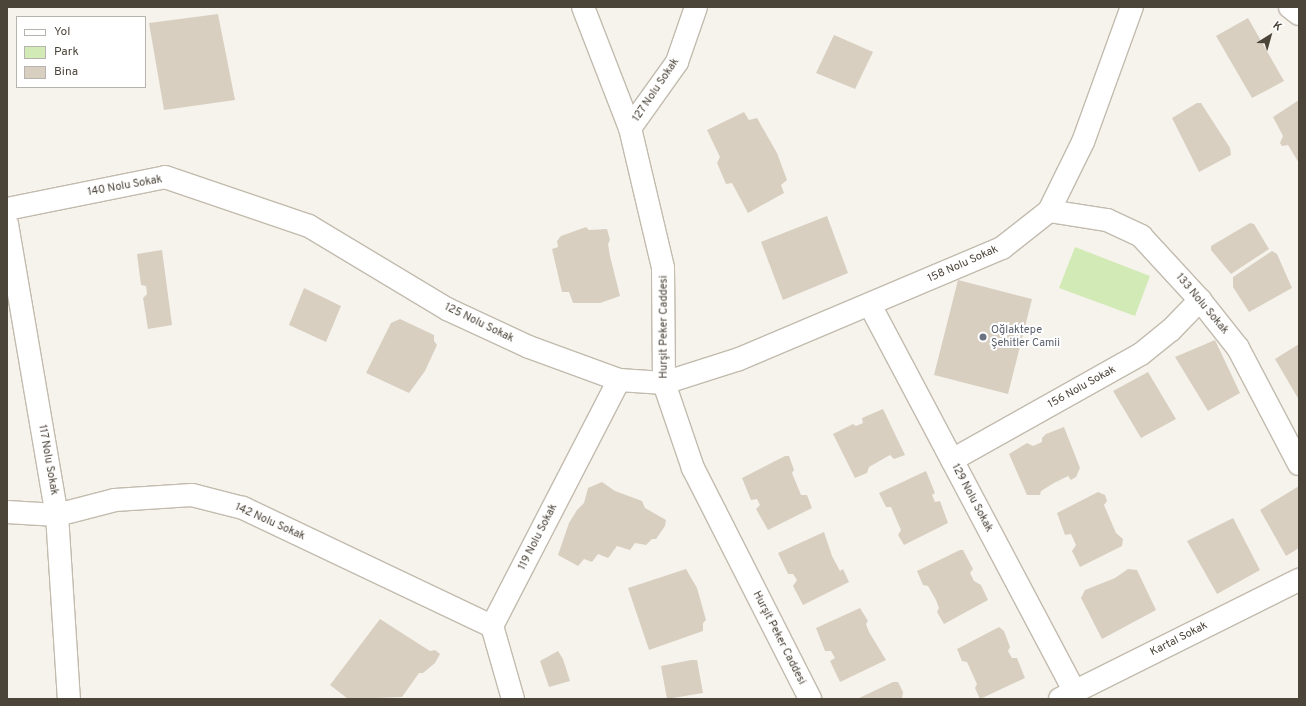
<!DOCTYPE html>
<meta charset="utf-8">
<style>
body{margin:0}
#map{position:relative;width:1306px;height:706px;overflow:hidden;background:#f6f3ec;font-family:Overpass,sans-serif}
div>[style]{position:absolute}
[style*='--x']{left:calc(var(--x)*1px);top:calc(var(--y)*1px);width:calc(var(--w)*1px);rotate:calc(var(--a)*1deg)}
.green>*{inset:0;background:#d2eab5}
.building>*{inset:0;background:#d8cfc1}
.roads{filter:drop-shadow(1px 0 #c2bbae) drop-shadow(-1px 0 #c2bbae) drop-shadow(0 1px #c2bbae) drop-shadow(0 -1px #c2bbae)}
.minor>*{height:22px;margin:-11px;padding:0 11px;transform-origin:11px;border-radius:11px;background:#fff}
.tertiary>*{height:22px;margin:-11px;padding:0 11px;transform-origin:11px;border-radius:11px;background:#fff}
.dots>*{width:11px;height:11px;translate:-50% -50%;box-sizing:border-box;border:2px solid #fff;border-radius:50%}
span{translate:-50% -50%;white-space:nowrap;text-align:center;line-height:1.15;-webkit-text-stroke:4px #fff;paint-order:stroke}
.street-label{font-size:11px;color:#4b4439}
.worship-label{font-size:11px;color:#5b616d}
.left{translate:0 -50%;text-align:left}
.frame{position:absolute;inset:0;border:8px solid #4b4439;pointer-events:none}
.legend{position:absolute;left:16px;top:16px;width:130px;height:72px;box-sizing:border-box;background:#fff;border:1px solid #b7b4b0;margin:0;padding:5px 7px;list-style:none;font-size:12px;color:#4b4439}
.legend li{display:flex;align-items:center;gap:8px;height:20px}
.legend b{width:20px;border:1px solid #b7b4b0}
.north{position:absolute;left:1250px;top:16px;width:40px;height:40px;-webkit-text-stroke:3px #fff;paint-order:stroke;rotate:37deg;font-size:11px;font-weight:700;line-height:16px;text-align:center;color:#4b4439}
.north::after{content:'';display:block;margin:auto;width:14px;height:18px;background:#4b4439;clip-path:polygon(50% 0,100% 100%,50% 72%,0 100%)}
</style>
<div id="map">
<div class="green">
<i style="clip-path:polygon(1075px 247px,1150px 276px,1135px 316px,1059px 288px)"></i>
</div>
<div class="building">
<i style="clip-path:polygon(218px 14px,235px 100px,164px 110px,149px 23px)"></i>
<i style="clip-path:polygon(1248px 18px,1284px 81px,1252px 98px,1216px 36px)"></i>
<i style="clip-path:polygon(834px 35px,873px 52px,855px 89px,816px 73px)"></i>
<i style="clip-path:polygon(1299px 100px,1299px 163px,1288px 145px,1282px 146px,1280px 143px,1283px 136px,1273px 117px)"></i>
<i style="clip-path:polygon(1197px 103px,1201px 103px,1230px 148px,1231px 155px,1199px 172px,1172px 118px)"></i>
<i style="clip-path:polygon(744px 112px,749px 120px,757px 118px,777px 153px,787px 180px,781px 185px,784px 193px,748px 213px,732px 183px,726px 184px,717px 163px,720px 157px,707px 130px)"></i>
<i style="clip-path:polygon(827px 216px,848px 273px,783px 300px,761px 242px)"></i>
<i style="clip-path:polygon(1250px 223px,1254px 224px,1269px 249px,1231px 274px,1211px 250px,1211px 246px)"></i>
<i style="clip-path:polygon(586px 227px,589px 230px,607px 229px,610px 240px,608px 244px,610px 256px,620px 296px,600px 303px,573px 303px,569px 292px,562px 292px,552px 249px,558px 247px,557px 241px,561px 236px)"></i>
<i style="clip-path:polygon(162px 250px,172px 325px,148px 329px,143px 298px,147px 294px,146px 286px,141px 285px,137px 254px)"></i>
<i style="clip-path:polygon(1272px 251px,1277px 254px,1292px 288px,1249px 312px,1233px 287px,1233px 277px)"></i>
<i style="clip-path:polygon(958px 280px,1032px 299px,1008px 394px,934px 375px)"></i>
<i style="clip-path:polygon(304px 288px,341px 306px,326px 342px,289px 325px)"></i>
<i style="clip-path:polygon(400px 319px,434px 335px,434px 341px,437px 345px,425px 371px,409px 393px,366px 373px,391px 323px)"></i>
<i style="clip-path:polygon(1215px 340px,1240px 393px,1208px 411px,1175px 357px)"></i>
<i style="clip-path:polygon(1299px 344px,1299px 400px,1275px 359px)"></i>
<i style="clip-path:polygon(1148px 372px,1176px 419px,1141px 438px,1113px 391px)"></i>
<i style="clip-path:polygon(883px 409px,905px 455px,894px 459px,890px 455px,869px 467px,867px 473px,855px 478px,833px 434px,853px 424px,856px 426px,863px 423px,862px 418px)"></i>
<i style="clip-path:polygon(1064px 427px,1080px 468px,1076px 477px,1071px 480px,1068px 476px,1054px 483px,1041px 491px,1040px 495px,1027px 495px,1009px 454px,1027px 443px,1033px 446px,1042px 442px,1042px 438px,1046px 434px)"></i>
<i style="clip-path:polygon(785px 456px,789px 456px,794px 470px,792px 473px,801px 495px,807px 495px,812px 508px,768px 530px,756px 509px,760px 505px,757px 499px,751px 500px,742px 478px)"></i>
<i style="clip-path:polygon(926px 471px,935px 493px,932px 495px,935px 502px,940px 501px,948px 523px,904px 545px,898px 535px,901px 530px,891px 507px,886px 507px,879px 493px)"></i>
<i style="clip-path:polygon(602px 482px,615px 491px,642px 501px,645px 508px,666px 520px,665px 526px,656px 539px,652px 539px,646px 545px,635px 543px,630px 550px,617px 546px,608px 558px,598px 554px,592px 562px,584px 559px,578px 566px,558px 555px,569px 523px,577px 510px,584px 503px,588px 488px)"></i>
<i style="clip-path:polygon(1299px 486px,1299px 548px,1286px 556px,1260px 510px)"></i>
<i style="clip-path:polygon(1098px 492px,1105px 495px,1107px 501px,1104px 505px,1116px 533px,1123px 539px,1122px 546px,1080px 567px,1072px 551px,1076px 545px,1071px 534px,1065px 535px,1057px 513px)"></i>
<i style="clip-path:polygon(1233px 518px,1260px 570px,1217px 594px,1187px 541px)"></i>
<i style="clip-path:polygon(824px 532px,832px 556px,840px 571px,843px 569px,849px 582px,803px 605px,793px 586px,797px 580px,793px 574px,788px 574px,778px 553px)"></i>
<i style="clip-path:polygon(960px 550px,963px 550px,973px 569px,970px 573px,974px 581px,981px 585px,988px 600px,944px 624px,937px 612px,939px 608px,936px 600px,928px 586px,923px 585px,917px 571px)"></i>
<i style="clip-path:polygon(686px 569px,697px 588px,706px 620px,703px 623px,703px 631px,649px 650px,628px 588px)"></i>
<i style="clip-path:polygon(1128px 569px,1137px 570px,1156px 610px,1102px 639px,1081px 598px,1085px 590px,1115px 578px)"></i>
<i style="clip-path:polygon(860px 608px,868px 621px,866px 624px,869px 632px,886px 660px,840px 682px,830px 661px,835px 658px,831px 651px,825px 651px,816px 628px)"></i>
<i style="clip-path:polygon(380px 619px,430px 651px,435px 650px,440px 654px,435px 663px,423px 673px,419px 673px,402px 697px,348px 699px,330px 685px)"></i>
<i style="clip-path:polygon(999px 627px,1004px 631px,1010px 647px,1008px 651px,1012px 658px,1017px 658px,1025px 678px,980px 699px,975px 688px,977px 684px,967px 662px,962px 661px,957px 649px)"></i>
<i style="clip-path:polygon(558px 651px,563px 659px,570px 681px,549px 687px,540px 661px)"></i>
<i style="clip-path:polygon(691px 660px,697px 660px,703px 693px,667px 699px,661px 666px)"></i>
<i style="clip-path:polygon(893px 682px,898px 682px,903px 692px,902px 699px,857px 699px)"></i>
</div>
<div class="roads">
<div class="minor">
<i style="--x:1290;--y:7;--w:11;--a:38"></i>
<i style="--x:630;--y:128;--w:81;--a:-54.5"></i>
<i style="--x:677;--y:62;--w:58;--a:-70.9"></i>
<i style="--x:7;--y:209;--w:161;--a:-11.4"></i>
<i style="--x:165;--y:177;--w:152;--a:18.8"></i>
<i style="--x:309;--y:226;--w:161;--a:31"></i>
<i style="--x:447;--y:309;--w:90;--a:24.9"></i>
<i style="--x:529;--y:347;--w:96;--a:20.1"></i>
<i style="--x:619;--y:380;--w:45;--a:3.8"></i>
<i style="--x:664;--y:383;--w:79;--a:-17.7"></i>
<i style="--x:739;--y:359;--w:285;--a:-22.9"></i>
<i style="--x:1002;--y:248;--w:60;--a:-38.2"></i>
<i style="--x:1049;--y:211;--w:77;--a:-63.8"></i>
<i style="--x:1083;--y:142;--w:144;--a:-70.1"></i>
<i style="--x:1049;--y:211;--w:59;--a:8.8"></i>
<i style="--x:1107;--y:220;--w:38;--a:25"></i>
<i style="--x:1141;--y:236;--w:87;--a:47.3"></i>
<i style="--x:1200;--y:300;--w:61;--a:51.6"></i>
<i style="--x:1238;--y:348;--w:131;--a:62.3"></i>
<i style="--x:7;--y:224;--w:295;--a:80.3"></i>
<i style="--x:57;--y:515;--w:184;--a:86.3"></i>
<i style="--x:870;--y:305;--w:438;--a:62.1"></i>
<i style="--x:952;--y:460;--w:217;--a:-29.3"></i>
<i style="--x:1141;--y:354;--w:38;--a:-39"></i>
<i style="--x:1171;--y:330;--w:42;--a:-46"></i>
<i style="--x:7;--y:512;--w:50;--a:3.4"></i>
<i style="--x:57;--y:515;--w:60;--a:-14.5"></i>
<i style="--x:115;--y:500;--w:77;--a:-3.7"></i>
<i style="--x:192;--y:495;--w:53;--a:14.3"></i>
<i style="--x:243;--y:508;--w:276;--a:25.4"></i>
<i style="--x:513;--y:699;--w:76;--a:-106"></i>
<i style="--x:492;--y:626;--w:277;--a:-62.7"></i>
<i style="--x:1060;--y:699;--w:267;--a:-26.5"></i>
</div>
<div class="tertiary">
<i style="--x:583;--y:7;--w:130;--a:68.8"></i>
<i style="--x:630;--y:128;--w:144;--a:76.7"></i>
<i style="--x:663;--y:268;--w:115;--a:89.5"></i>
<i style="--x:664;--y:383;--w:90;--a:71.2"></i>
<i style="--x:693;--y:468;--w:259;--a:63.1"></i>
</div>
</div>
<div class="dots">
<i style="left:983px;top:337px;background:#6b7280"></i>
</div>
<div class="street-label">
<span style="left:656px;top:90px;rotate:-56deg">127 Nolu Sokak</span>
<span style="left:125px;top:186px;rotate:-10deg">140 Nolu Sokak</span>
<span style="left:963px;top:264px;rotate:-24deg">158 Nolu Sokak</span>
<span style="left:1202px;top:304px;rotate:50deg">133 Nolu Sokak</span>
<span style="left:479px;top:323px;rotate:26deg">125 Nolu Sokak</span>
<span style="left:664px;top:327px;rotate:-90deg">Hurşit Peker Caddesi</span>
<span style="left:1082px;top:387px;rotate:-29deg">156 Nolu Sokak</span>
<span style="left:48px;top:460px;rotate:80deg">117 Nolu Sokak</span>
<span style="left:972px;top:498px;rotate:62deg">129 Nolu Sokak</span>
<span style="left:270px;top:522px;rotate:24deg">142 Nolu Sokak</span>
<span style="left:538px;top:537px;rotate:-63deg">119 Nolu Sokak</span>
<span style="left:779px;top:638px;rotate:63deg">Hurşit Peker Caddesi</span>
<span style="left:1179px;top:639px;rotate:-27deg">Kartal Sokak</span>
</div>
<div class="worship-label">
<span class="left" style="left:991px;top:337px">Oğlaktepe<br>Şehitler Camii</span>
</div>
<div class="frame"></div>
<ul class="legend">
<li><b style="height:5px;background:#fff"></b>Yol</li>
<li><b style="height:11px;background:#d2eab5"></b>Park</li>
<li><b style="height:11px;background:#d8cfc1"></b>Bina</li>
</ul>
<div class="north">K</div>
</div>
